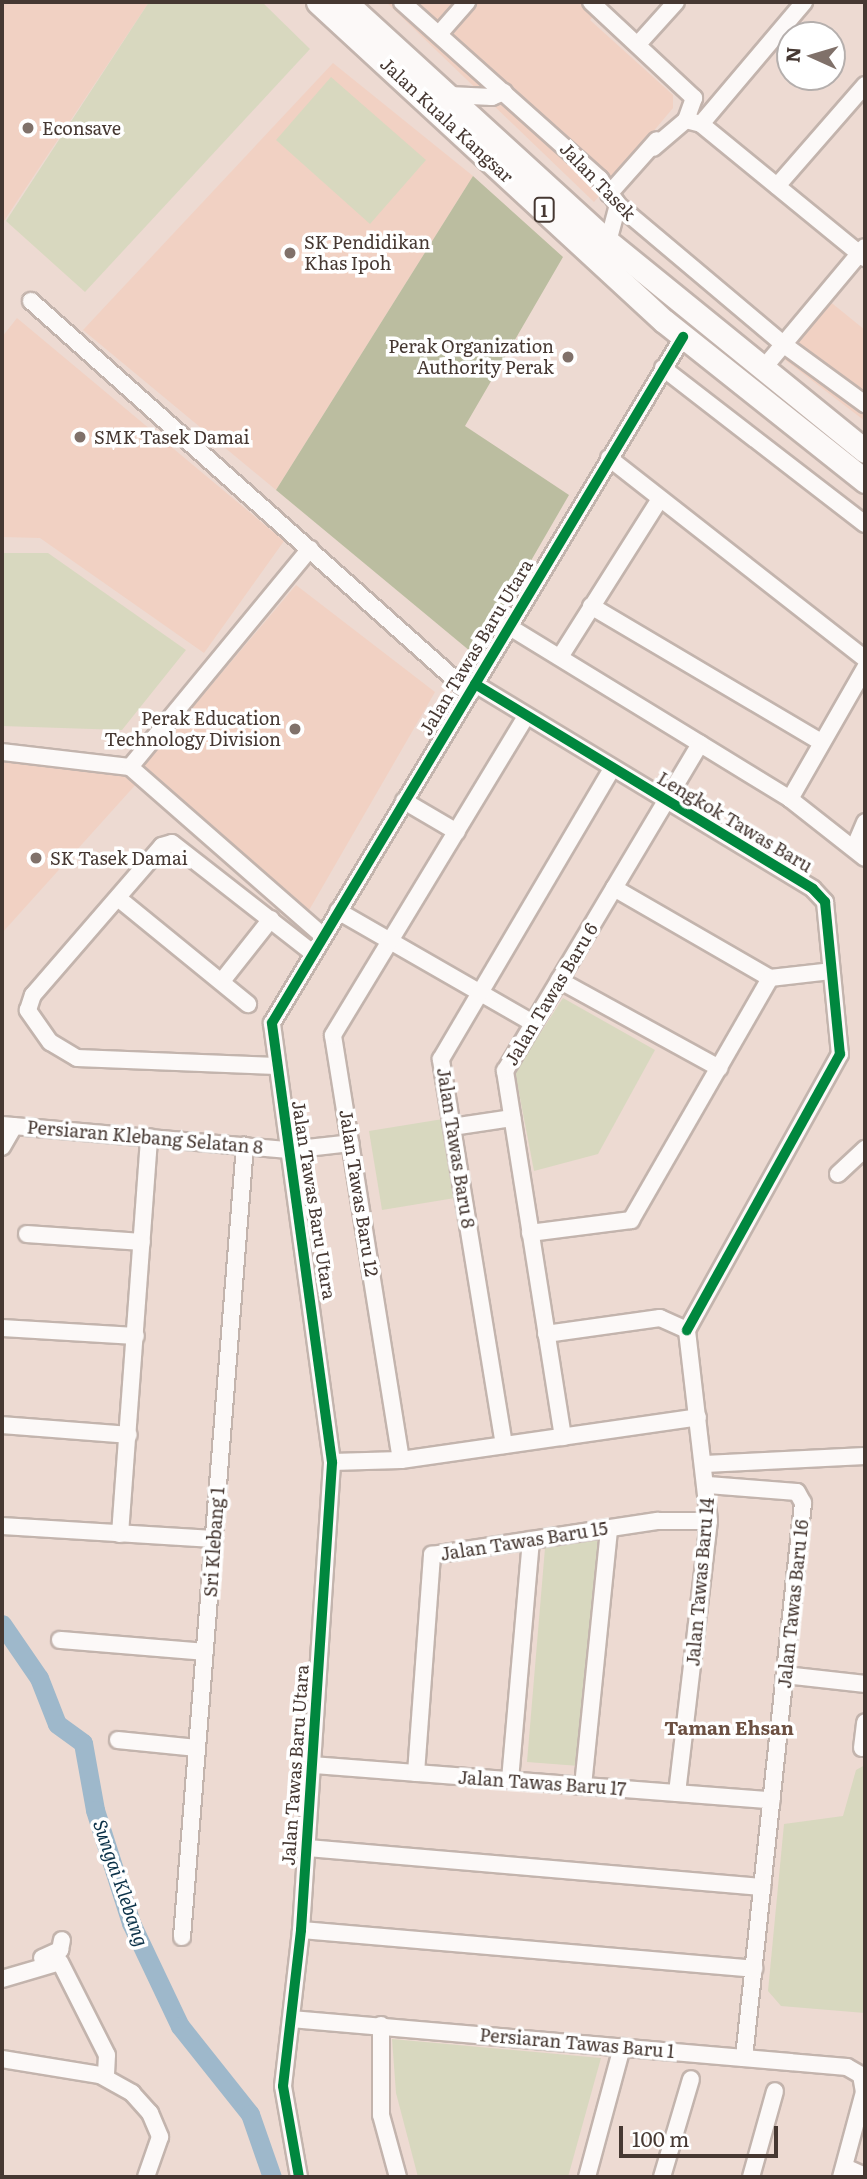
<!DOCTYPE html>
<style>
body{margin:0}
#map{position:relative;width:867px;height:2179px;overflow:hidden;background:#eddad2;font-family:Literata,serif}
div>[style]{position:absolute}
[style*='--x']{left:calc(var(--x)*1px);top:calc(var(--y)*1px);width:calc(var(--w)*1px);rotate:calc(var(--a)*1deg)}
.built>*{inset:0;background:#f1d1c3}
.green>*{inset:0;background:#d8d8bf}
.forest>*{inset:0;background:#bbbda0}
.river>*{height:19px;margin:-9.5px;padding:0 9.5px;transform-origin:9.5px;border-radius:9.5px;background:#9eb8cb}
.roads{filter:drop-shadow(2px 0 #c3b4ad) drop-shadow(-2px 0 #c3b4ad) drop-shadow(0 2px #c3b4ad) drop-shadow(0 -2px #c3b4ad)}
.minor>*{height:16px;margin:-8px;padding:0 8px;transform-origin:8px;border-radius:8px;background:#fcf9f8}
.highway>*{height:23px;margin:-11.5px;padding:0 11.5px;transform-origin:11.5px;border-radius:11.5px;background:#fcf9f8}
.cycleway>*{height:10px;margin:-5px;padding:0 5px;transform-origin:5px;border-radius:5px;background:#00873e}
.dots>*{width:19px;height:19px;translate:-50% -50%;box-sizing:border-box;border:4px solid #fff;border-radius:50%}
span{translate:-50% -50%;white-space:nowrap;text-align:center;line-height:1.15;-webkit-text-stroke:7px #fff;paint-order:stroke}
.shield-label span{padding:2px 5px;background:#fff;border:2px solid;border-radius:5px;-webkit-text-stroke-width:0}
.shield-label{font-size:16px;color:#463832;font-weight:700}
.street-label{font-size:18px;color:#463832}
.poi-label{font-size:18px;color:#463832}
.left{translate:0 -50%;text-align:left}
.right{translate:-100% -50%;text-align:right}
.neighbourhood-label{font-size:19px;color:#6c5042;font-weight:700}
.water-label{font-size:19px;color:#0b3148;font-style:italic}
.frame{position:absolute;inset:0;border:4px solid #463832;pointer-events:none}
.north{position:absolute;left:776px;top:21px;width:70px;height:70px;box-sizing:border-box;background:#fff;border:2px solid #b5afad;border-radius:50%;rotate:274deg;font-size:19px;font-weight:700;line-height:28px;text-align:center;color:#463832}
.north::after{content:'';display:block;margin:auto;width:24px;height:32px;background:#80716a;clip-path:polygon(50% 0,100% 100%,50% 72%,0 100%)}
.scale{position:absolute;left:619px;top:2126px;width:159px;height:32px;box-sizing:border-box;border:4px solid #463832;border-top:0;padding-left:9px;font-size:21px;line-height:24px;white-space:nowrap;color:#463832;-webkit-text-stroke:5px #fff;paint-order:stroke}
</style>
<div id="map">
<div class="built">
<i style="clip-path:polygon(5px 2px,149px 2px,2px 224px,2px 7px)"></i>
<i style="clip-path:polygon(386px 2px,605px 2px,590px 20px,673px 95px,673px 108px,594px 202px)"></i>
<i style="clip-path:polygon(333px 63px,473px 176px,276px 490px,83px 330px)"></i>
<i style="clip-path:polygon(828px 300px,865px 330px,865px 421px,780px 356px)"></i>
<i style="clip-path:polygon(17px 318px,284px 541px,204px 653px,40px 538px,2px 537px,2px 337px)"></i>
<i style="clip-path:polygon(296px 585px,435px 692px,308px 912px,144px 765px)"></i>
<i style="clip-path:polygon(2px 748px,107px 758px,138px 782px,2px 933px)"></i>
</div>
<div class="green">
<i style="clip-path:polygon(149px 2px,262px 2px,310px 49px,85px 292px,6px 221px)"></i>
<i style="clip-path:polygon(331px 77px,426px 160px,370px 224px,276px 140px)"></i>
<i style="clip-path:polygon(2px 553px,48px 553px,186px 650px,122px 730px,2px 726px)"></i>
<i style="clip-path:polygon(563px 998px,655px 1050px,598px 1154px,534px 1171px,515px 1072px)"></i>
<i style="clip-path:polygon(443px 1119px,455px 1198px,382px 1210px,369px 1131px)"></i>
<i style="clip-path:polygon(598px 1539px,579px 1766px,527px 1762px,545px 1548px)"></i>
<i style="clip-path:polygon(865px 1765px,865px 2013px,781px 2006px,768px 1991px,784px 1824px,843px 1816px,856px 1770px)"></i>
<i style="clip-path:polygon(392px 2039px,601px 2058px,568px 2177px,418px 2177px,396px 2093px)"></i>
</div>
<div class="forest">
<i style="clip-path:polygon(473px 176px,563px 257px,465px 426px,569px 495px,476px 656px,276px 490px)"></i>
</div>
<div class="river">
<i style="--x:2;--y:1624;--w:65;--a:55.6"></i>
<i style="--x:39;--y:1678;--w:49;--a:68.6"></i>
<i style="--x:57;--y:1724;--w:32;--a:36"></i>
<i style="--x:83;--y:1743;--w:68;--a:79.8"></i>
<i style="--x:95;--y:1810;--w:119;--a:72.3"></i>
<i style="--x:131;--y:1923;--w:114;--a:64.6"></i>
<i style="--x:180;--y:2026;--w:112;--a:51.5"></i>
<i style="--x:250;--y:2114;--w:67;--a:70.8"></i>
</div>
<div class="roads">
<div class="minor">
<i style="--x:402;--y:2;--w:266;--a:41.8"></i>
<i style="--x:600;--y:179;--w:32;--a:55"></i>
<i style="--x:618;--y:205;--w:216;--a:40.1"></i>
<i style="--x:783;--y:344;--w:102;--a:36.2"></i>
<i style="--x:591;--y:2;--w:141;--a:43"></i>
<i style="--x:694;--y:98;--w:23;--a:110"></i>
<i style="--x:686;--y:120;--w:43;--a:139.7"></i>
<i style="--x:439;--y:34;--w:43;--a:-48.8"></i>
<i style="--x:639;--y:43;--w:55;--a:-47.9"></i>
<i style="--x:449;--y:95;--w:43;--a:2.7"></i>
<i style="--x:492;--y:97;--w:13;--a:-23"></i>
<i style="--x:686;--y:120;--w:16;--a:15"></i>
<i style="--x:701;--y:124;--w:212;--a:39.3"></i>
<i style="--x:701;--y:124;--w:160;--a:-49.8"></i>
<i style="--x:777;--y:186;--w:134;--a:-48.9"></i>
<i style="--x:609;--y:194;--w:72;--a:-48.4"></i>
<i style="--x:608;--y:242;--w:38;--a:-75"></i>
<i style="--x:31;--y:301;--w:589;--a:41.76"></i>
<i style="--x:663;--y:368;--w:255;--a:37.7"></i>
<i style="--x:762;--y:370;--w:160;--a:-50.1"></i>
<i style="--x:609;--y:458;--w:325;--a:38.1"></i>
<i style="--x:591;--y:606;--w:267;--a:30.6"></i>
<i style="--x:508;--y:626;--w:331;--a:31.5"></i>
<i style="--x:790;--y:799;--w:95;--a:38.2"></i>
<i style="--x:560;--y:657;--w:187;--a:-57.7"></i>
<i style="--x:475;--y:684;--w:395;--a:31.2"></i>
<i style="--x:813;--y:889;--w:18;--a:47"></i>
<i style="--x:825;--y:902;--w:153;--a:84.4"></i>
<i style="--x:840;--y:1054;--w:316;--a:119"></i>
<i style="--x:2;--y:752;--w:129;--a:6.7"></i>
<i style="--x:130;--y:767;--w:257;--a:41.2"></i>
<i style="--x:130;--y:767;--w:283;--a:-50.5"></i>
<i style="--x:790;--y:799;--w:151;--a:-60.2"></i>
<i style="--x:404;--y:801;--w:61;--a:30.3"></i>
<i style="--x:855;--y:846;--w:26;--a:-67"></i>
<i style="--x:614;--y:888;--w:180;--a:30"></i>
<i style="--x:770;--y:978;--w:61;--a:-6.5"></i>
<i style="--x:118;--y:898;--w:168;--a:39.2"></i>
<i style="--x:338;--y:911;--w:225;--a:29.9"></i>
<i style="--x:559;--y:980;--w:183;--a:28.8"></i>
<i style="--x:222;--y:981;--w:79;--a:-51.7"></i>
<i style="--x:276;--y:1066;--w:199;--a:-177.7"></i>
<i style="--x:77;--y:1058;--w:31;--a:-149"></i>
<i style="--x:50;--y:1042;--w:39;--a:-125"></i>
<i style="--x:28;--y:1010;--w:16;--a:-72"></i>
<i style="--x:33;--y:995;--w:197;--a:-49.1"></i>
<i style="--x:162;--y:846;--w:10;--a:-17"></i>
<i style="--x:172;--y:843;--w:179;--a:38"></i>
<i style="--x:2;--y:1125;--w:288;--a:5"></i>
<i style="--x:289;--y:1150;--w:62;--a:-6.4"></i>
<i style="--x:452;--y:1127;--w:61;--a:-8.5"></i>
<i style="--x:2;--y:1147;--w:24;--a:-60"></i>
<i style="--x:838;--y:1174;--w:37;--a:-43"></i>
<i style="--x:530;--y:1233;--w:102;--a:-7.3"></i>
<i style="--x:631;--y:1220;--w:279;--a:-60.1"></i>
<i style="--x:27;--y:1234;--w:115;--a:4"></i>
<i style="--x:2;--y:1328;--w:134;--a:3.4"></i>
<i style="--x:546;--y:1334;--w:115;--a:-8"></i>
<i style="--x:660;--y:1318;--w:30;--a:24"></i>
<i style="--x:2;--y:1425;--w:127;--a:4.5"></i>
<i style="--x:563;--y:1437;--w:371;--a:-99"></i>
<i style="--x:505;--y:1071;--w:381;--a:-59.2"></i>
<i style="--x:504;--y:1445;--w:391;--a:-99.3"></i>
<i style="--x:441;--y:1059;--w:337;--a:-59.5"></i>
<i style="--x:401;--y:1460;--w:430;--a:-99.1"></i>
<i style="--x:333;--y:1035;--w:371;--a:-58.8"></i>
<i style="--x:332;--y:1462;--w:69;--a:-1.7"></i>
<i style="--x:401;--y:1460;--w:300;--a:-8.2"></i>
<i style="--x:705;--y:1464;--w:160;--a:-2.9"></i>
<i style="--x:708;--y:1485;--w:89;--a:4.5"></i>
<i style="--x:797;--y:1492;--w:13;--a:61"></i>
<i style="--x:803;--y:1503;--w:558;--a:96.07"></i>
<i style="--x:2;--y:1526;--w:212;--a:3.5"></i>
<i style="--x:120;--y:1534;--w:398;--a:-85.8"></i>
<i style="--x:60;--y:1640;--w:145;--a:4.7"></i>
<i style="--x:785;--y:1675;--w:81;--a:6.4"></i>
<i style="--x:118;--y:1740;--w:79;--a:5.8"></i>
<i style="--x:862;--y:1748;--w:26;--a:-83"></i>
<i style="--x:313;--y:1765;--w:460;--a:4.4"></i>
<i style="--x:416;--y:1773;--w:219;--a:-85.8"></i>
<i style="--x:432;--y:1555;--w:229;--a:-8.6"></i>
<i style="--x:658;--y:1521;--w:51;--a:0"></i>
<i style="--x:510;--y:1780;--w:241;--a:-85"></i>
<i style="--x:583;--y:1786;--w:259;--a:-84.2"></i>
<i style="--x:677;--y:1793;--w:274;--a:-83.3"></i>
<i style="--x:709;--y:1521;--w:192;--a:-96.6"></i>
<i style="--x:307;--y:1848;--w:457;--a:4.9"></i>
<i style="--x:301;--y:1930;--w:455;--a:4.9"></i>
<i style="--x:182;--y:1937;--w:794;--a:-85.45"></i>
<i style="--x:42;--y:1958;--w:20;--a:-24"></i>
<i style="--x:60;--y:1950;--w:10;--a:-79"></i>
<i style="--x:2;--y:1979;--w:60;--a:-16.3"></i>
<i style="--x:60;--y:1962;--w:104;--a:63.2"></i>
<i style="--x:107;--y:2055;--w:22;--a:93"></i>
<i style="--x:291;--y:2019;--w:558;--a:4.93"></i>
<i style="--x:847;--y:2067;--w:16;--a:30"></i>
<i style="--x:861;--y:2075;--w:17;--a:80"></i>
<i style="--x:864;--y:2092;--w:88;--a:105.1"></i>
<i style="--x:381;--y:2025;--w:90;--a:90"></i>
<i style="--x:381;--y:2115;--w:64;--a:74.7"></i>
<i style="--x:2;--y:2059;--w:99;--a:9.3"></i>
<i style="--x:100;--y:2075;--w:37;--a:29"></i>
<i style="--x:132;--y:2093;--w:27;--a:48"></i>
<i style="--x:150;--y:2113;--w:26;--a:67"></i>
<i style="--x:160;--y:2137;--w:42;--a:109.3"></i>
<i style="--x:845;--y:2167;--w:22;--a:24"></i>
<i style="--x:299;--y:2177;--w:92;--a:-100"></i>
<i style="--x:283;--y:2086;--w:157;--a:-83.4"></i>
<i style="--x:301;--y:1930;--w:469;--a:-86.2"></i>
<i style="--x:332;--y:1462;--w:443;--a:-97.8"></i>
<i style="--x:272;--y:1023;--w:800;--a:-59.07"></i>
<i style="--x:587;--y:2177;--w:135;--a:-74.9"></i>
<i style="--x:662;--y:2177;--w:102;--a:-73.5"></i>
<i style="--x:751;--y:2177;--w:89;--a:-74.4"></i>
</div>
<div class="highway">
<i style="--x:318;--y:2;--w:471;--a:42.7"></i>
<i style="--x:664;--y:321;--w:257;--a:38.5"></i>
<i style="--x:345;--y:2;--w:356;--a:42.4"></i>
<i style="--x:608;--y:242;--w:331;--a:39.1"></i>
</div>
</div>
<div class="cycleway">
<i style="--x:475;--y:684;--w:395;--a:31.2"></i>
<i style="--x:813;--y:889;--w:18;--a:47"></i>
<i style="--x:825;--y:902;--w:153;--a:84.4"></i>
<i style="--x:840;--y:1054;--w:316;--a:119"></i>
<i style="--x:299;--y:2177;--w:92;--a:-100"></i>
<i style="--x:283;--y:2086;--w:157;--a:-83.4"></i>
<i style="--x:301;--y:1930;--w:469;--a:-86.2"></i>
<i style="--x:332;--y:1462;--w:443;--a:-97.8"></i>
<i style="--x:272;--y:1023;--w:800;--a:-59.07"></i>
</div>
<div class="dots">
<i style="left:28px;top:128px;background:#80716a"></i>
<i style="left:290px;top:253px;background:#80716a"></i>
<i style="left:568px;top:357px;background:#80716a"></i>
<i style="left:80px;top:437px;background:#80716a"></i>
<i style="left:295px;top:729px;background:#80716a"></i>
<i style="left:36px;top:858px;background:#80716a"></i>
</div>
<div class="shield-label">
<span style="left:544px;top:210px">1</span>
</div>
<div class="street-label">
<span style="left:447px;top:120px;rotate:43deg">Jalan Kuala Kangsar</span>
<span style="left:598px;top:181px;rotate:46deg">Jalan Tasek</span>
<span style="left:476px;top:647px;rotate:-59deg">Jalan Tawas Baru Utara</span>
<span style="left:735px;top:822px;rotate:31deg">Lengkok Tawas Baru</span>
<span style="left:551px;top:994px;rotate:-59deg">Jalan Tawas Baru 6</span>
<span style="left:145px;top:1137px;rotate:5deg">Persiaran Klebang Selatan 8</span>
<span style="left:456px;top:1148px;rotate:81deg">Jalan Tawas Baru 8</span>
<span style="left:359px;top:1193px;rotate:81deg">Jalan Tawas Baru 12</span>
<span style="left:314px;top:1200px;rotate:81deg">Jalan Tawas Baru Utara</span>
<span style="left:524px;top:1541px;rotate:-9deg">Jalan Tawas Baru 15</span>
<span style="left:214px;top:1542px;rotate:-86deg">Sri Klebang 1</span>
<span style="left:700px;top:1582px;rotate:-85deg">Jalan Tawas Baru 14</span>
<span style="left:793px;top:1604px;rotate:-84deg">Jalan Tawas Baru 16</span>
<span style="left:295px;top:1765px;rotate:-86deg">Jalan Tawas Baru Utara</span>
<span style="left:542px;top:1783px;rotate:4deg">Jalan Tawas Baru 17</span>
<span style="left:577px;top:2043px;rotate:5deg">Persiaran Tawas Baru 1</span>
</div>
<div class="poi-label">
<span class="left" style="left:42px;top:128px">Econsave</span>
<span class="left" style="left:304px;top:253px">SK Pendidikan<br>Khas Ipoh</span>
<span class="right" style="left:554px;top:357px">Perak Organization<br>Authority Perak</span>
<span class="left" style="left:94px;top:437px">SMK Tasek Damai</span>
<span class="right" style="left:281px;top:729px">Perak Education<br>Technology Division</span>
<span class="left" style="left:50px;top:858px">SK Tasek Damai</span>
</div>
<div class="neighbourhood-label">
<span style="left:729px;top:1728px">Taman Ehsan</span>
</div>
<div class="water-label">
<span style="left:121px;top:1883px;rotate:71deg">Sungai Klebang</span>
</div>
<div class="frame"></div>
<div class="north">N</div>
<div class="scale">100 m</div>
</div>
